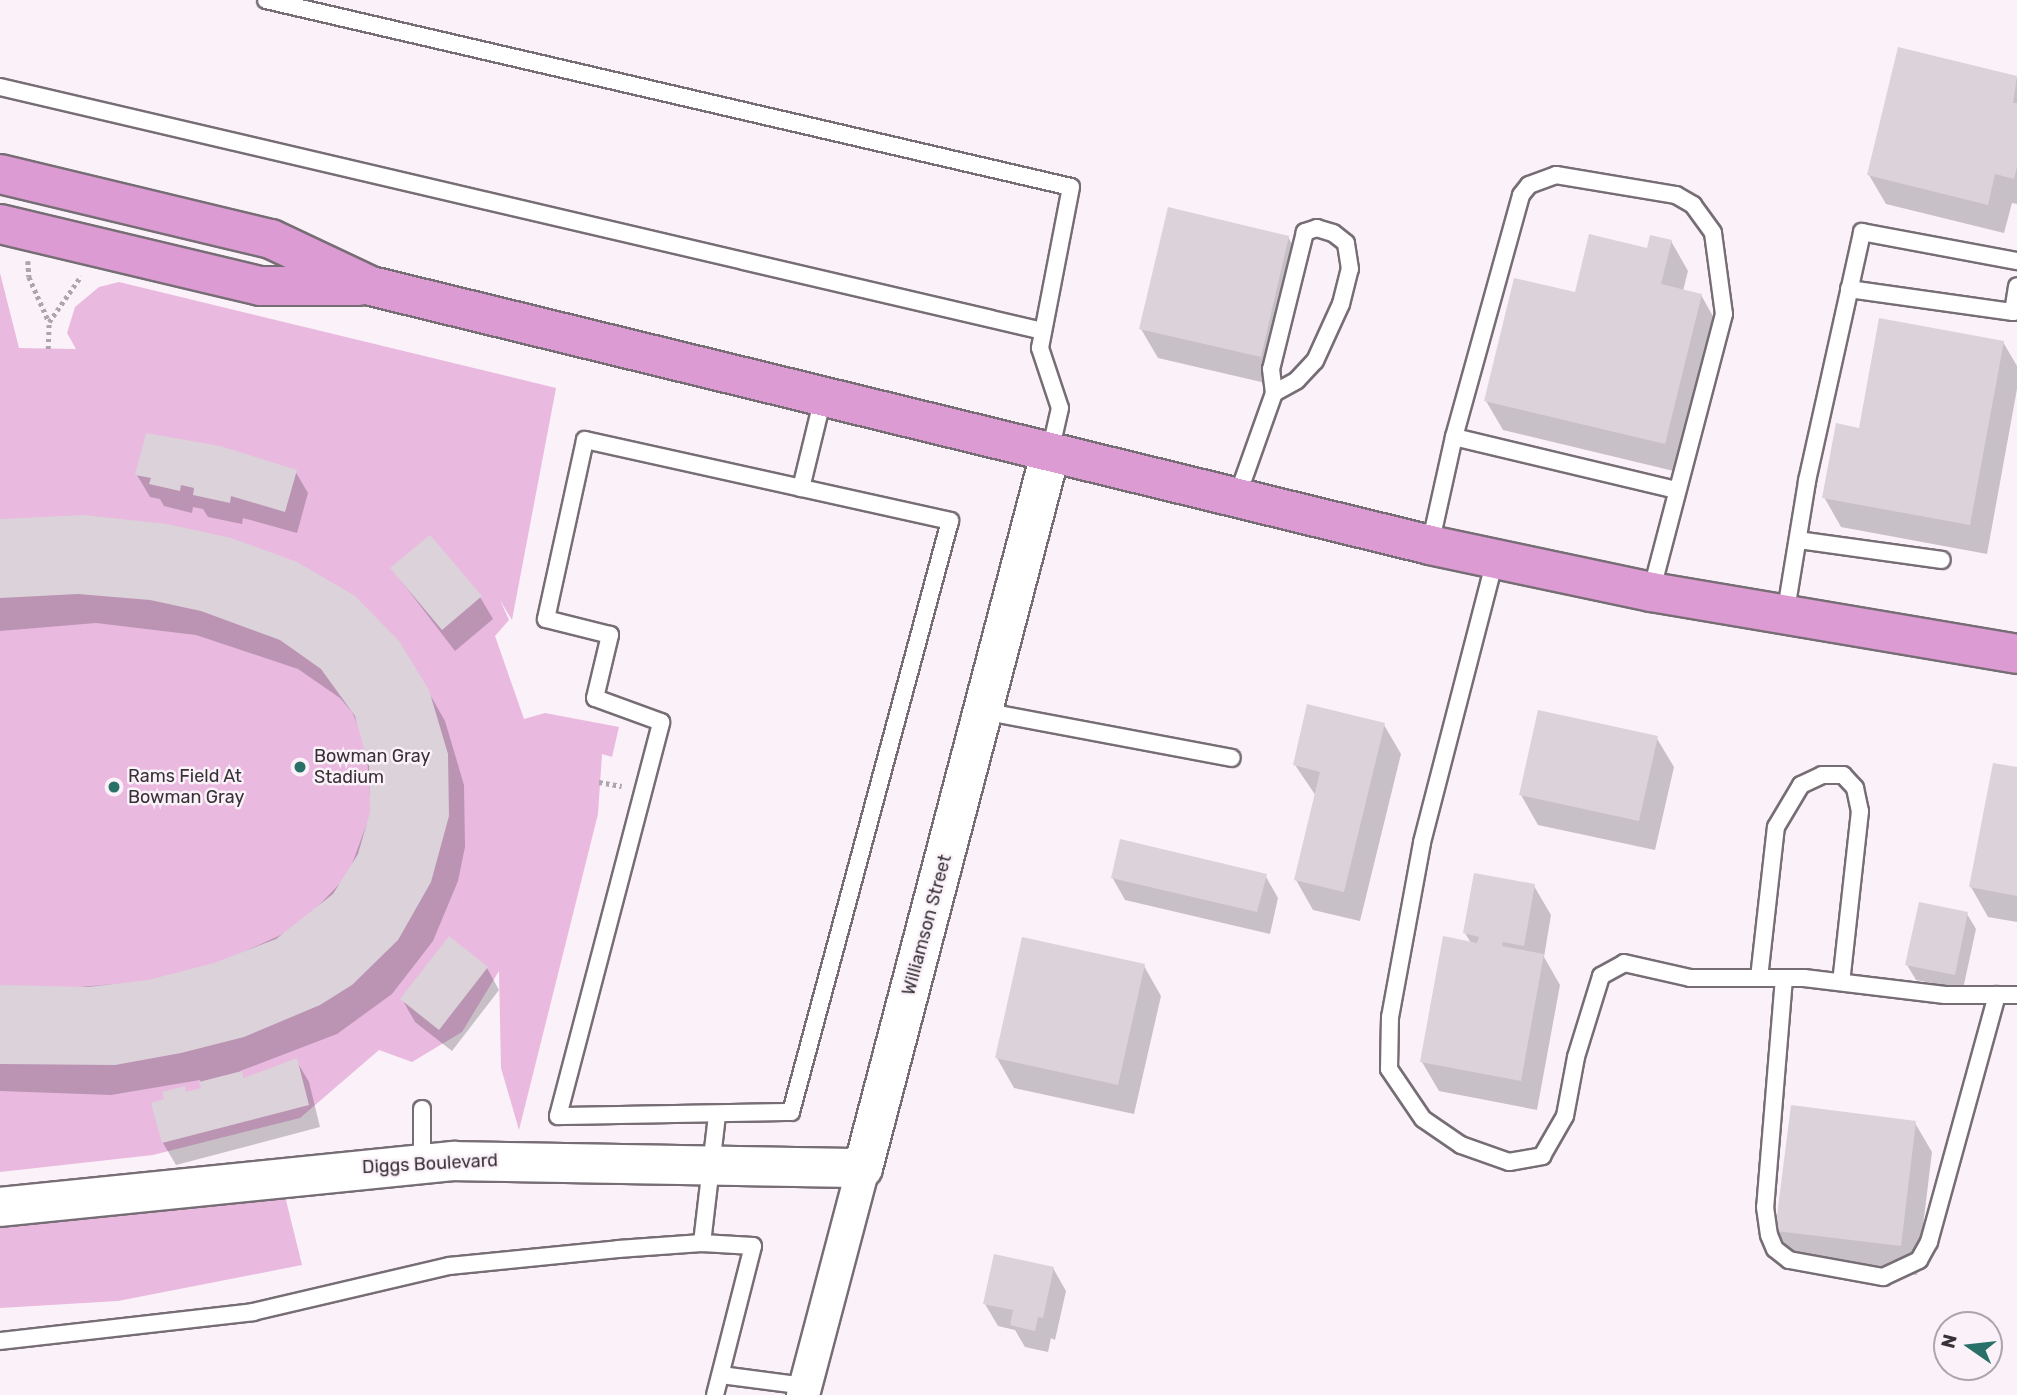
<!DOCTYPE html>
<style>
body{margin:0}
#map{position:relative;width:2017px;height:1395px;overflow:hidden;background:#fbf1f9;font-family:Rubik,sans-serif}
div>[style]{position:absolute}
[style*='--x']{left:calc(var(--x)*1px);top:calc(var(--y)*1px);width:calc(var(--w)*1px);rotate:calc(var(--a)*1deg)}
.green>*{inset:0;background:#e9b9df}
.shadow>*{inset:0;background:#0003}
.building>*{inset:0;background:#dcd2da}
.path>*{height:4.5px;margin-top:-2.25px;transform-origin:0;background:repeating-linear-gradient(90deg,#aca5ab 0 3.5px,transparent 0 7px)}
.roads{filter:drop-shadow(2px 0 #776e75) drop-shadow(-2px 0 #776e75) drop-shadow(0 2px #776e75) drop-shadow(0 -2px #776e75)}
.lane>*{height:16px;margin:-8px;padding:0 8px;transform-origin:8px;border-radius:8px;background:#fff}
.street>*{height:32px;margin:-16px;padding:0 16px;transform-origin:16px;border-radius:16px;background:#fff}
.secondary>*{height:38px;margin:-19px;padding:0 19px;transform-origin:19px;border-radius:19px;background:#fff}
.primary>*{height:38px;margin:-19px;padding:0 19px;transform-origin:19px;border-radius:19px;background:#dd9bd3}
.dots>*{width:19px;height:19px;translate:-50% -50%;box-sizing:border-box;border:4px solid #fbf1f9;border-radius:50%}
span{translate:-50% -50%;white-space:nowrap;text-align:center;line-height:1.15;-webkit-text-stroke:5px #fbf1f9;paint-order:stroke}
.poi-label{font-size:18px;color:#363235}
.left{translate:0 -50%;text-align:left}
.street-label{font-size:18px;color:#363235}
.north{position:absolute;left:1933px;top:1311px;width:70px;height:70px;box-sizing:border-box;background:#fbf1f9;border:2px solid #aca5ab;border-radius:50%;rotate:284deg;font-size:19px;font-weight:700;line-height:28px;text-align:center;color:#363235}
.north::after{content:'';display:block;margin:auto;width:24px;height:32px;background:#297068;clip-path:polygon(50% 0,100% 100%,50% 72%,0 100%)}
</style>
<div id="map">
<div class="green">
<i style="clip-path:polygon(0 273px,19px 348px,76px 349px,67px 333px,75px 307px,99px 287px,119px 282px,556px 388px,512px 620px,500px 600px,509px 620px,495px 636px,524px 719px,545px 713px,619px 727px,612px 757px,602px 754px,598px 814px,519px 1130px,501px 1068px,499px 971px,462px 1032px,412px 1062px,379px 1050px,300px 1118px,153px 1155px,0 1172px)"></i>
<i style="clip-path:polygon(284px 1192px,302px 1265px,118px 1301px,0 1308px,0 1227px)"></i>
</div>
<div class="shadow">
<i style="clip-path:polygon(1899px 49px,2017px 78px,2017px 204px,2012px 203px,2004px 233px,1886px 204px,1869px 175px)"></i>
<i style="clip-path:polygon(1288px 237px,1305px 267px,1278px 386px,1158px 358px,1141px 329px)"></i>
<i style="clip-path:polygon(1671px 241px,1688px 271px,1683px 291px,1701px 295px,1718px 325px,1682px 473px,1503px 430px,1486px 401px,1576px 294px,1648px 250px)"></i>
<i style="clip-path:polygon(2003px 342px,2017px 366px,2017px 389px,1987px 554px,1841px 527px,1824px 497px,1860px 430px)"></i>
<i style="clip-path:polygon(295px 471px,308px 493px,297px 533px,243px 518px,242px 524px,208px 517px,203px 509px,193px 507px,192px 513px,164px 506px,160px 499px,150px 497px,137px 475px)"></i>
<i style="clip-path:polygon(0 522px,428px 691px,445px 721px,464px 785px,465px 847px,458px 881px,433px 941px,392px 994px,337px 1034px,240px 1071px,245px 1079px,296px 1060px,309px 1082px,320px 1127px,176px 1165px,163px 1143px,153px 1104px,203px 1090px,200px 1080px,111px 1095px,0 1091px,0 985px,46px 990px,148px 981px,215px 965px,298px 927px,348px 875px,371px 812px,366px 742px,352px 712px,340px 698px,298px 669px,196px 635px,96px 623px,0 631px)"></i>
<i style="clip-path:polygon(392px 569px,480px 597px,493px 619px,455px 651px)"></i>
<i style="clip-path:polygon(1384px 725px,1401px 754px,1360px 921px,1313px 910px,1296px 880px,1316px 796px,1295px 765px)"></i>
<i style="clip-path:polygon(1656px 737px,1674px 767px,1655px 850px,1538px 825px,1521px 795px)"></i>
<i style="clip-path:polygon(2017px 769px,2017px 922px,1988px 917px,1971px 887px)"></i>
<i style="clip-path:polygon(1265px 875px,1278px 898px,1270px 934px,1125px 900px,1112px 877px)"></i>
<i style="clip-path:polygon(1534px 886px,1551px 915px,1544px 957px,1560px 985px,1537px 1110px,1439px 1091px,1422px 1062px,1471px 943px,1465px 933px)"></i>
<i style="clip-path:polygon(1967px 914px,1976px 929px,1963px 989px,1916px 980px,1907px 965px)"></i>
<i style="clip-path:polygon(1144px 966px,1161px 996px,1134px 1114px,1014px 1088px,997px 1058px)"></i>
<i style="clip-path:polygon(487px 968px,499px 990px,452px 1051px,415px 1022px,402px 999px)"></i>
<i style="clip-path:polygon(1915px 1123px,1932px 1152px,1917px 1275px,1794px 1260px,1777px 1230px)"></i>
<i style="clip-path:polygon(1053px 1268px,1066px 1291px,1055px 1340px,1051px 1338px,1048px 1352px,1025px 1347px,1015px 1330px,998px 1326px,985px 1304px)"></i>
</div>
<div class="building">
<i style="clip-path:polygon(1898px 47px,2017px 76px,2013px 103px,2017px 103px,2017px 167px,2014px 179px,1995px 174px,1988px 205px,1867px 175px)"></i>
<i style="clip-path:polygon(1168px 207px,1289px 236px,1261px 357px,1139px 329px)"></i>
<i style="clip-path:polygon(1589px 234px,1647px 248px,1650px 235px,1672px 240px,1661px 284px,1702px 294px,1665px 444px,1484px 401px,1514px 278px,1575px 292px)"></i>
<i style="clip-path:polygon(1879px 318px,2004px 341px,1970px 525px,1822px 498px,1836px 423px,1859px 428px)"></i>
<i style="clip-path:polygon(146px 433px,220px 446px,297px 470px,285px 512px,231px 496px,230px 503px,193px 495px,194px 488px,181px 485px,180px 491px,149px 484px,151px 478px,135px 475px)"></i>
<i style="clip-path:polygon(84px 515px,167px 524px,231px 538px,297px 562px,355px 596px,399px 641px,429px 690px,448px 754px,449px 816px,431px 882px,398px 940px,352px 985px,320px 1005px,244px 1037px,181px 1053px,115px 1065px,0 1064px,0 985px,88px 987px,148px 980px,214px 963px,276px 939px,333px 894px,358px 854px,370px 812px,369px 766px,355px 716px,321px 669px,280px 640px,201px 611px,150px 600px,78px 594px,0 598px,0 519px)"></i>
<i style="clip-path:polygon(430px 535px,482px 596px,442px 630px,390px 568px)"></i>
<i style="clip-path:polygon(1307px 704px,1385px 723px,1344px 892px,1294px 880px,1320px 772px,1293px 765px)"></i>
<i style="clip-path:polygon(1538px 710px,1658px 736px,1639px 821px,1519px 795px)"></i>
<i style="clip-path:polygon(1993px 763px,2017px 767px,2017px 896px,1969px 887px)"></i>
<i style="clip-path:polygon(1120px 839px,1267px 874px,1257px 912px,1111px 878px)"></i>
<i style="clip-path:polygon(1474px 873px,1535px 884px,1524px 946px,1503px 942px,1502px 946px,1544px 954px,1521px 1081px,1420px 1062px,1443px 936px,1477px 943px,1479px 937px,1463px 933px)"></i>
<i style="clip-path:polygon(1919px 902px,1968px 912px,1955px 975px,1905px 965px)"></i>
<i style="clip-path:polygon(449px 936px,488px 967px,439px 1030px,400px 999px)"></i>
<i style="clip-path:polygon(1022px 937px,1145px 964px,1118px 1085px,995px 1058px)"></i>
<i style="clip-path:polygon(297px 1058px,309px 1105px,162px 1143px,151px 1103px,164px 1099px,162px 1092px,185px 1086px,186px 1092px,201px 1088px,199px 1082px,242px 1071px,244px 1078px)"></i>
<i style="clip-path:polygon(1791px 1105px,1916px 1121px,1901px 1246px,1775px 1231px)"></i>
<i style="clip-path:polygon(994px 1254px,1054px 1267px,1043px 1318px,1038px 1317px,1035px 1331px,1010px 1325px,1013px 1310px,983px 1304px)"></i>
</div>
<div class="path">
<i style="--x:28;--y:261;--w:16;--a:86"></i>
<i style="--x:29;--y:277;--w:49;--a:66"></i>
<i style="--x:48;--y:349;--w:27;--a:-88"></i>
<i style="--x:49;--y:322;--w:56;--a:-55.2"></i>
<i style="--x:599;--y:782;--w:23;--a:10"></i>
</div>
<div class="roads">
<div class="lane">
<i style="--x:266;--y:0;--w:826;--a:13.08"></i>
<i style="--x:1071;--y:187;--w:164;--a:100.9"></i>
<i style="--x:1040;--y:348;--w:63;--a:71.6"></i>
<i style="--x:1060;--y:408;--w:45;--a:102.8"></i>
<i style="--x:0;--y:87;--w:1071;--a:13.17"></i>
<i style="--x:1849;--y:289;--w:166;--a:8"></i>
<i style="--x:2013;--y:312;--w:26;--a:-81"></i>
<i style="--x:1454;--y:437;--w:251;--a:-74.5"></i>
<i style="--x:1521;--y:195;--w:13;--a:-51"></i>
<i style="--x:1529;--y:185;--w:29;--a:-20"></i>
<i style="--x:1556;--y:175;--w:122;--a:9.5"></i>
<i style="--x:1676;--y:195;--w:20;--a:30"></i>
<i style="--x:1693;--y:205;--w:34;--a:54"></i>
<i style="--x:1713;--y:233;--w:82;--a:82.3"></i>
<i style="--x:1724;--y:314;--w:287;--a:104.7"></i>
<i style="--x:585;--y:440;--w:374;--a:12.5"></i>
<i style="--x:950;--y:521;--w:612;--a:105.06"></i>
<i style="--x:791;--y:1112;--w:233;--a:179"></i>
<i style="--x:558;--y:1116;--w:407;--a:-75.3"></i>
<i style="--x:661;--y:722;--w:70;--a:-160"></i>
<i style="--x:595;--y:698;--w:65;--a:-76.6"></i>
<i style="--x:610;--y:635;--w:66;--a:-166"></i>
<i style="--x:546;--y:619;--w:183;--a:-77.7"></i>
<i style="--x:801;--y:488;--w:93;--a:-76.3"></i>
<i style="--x:1237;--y:497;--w:110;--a:-70.4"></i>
<i style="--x:1274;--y:393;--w:26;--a:-29"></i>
<i style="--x:1297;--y:380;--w:26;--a:-47"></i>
<i style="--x:1315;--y:361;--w:63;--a:-65.5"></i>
<i style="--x:1341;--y:304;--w:36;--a:-76"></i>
<i style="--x:1350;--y:269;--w:26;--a:-99"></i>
<i style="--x:1346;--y:243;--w:16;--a:-142"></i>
<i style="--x:1333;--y:233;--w:17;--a:-163"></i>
<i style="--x:1317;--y:228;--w:13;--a:162"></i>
<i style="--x:1305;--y:232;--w:141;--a:103.9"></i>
<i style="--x:1271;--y:369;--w:24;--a:83"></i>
<i style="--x:1798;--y:540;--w:145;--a:7.9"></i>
<i style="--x:1430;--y:545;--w:111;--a:-77.5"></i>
<i style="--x:1454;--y:437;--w:229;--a:13.4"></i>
<i style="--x:1495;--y:560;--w:292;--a:104.5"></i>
<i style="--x:1422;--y:843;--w:177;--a:100.4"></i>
<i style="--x:1390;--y:1017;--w:52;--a:91.1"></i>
<i style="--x:1389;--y:1069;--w:60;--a:55.8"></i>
<i style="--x:1423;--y:1119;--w:46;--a:34.4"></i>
<i style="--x:1461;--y:1145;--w:51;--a:19.5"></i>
<i style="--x:1509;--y:1162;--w:34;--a:-10"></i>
<i style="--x:1542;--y:1156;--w:46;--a:-60.1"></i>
<i style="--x:1565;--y:1116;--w:60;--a:-79.4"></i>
<i style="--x:1576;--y:1057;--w:85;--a:-72.8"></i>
<i style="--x:1601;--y:976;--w:26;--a:-29"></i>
<i style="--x:1624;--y:963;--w:68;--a:12.8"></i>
<i style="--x:1690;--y:978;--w:114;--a:0"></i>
<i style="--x:1804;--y:978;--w:142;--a:6.9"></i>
<i style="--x:1945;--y:995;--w:72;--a:0"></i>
<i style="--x:1785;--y:616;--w:137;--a:-80.7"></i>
<i style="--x:1807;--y:481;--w:255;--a:-77.5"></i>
<i style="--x:1862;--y:232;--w:158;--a:10.6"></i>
<i style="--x:983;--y:711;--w:253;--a:10.7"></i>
<i style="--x:1759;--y:978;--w:152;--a:-83.6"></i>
<i style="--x:1776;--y:827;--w:49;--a:-59.2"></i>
<i style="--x:1801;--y:785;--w:23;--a:-25"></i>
<i style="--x:1822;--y:775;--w:21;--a:0"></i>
<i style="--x:1843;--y:775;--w:18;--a:47"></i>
<i style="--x:1855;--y:788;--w:24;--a:78"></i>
<i style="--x:1860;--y:811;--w:172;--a:96.3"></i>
<i style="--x:1784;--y:978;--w:230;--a:94.7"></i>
<i style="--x:1765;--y:1207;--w:28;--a:82"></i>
<i style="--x:1769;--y:1235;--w:15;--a:67"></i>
<i style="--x:1775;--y:1249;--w:18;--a:38"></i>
<i style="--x:1789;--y:1260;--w:96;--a:10.3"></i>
<i style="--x:1883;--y:1277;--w:40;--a:-25"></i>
<i style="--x:1919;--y:1260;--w:21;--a:-61"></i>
<i style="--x:1929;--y:1242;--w:256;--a:-74.6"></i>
<i style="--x:422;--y:1109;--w:54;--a:90"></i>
<i style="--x:702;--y:1243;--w:129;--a:-83.3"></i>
<i style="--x:0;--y:1341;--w:255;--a:-6.5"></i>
<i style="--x:253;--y:1312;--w:201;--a:-13.2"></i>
<i style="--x:449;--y:1266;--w:170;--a:-5.7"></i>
<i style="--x:618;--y:1249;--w:84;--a:-4.1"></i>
<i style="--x:702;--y:1243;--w:51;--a:3.4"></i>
<i style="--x:753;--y:1246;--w:154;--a:104.3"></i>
<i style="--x:721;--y:1375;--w:86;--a:7.4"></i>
</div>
<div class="street">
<i style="--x:803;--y:1395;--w:235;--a:-75.2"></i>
</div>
<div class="secondary">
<i style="--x:0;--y:1207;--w:456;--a:-5.8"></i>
<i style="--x:454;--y:1161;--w:409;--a:1"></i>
<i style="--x:863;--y:1168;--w:738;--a:-75.32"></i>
</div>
<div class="primary">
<i style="--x:0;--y:174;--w:279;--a:13.5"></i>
<i style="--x:271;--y:239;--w:110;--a:25.2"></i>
<i style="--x:371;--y:286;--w:1090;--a:13.74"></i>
<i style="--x:1430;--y:545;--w:226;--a:12"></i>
<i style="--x:1651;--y:592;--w:371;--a:9.6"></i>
<i style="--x:0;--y:224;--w:267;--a:13.4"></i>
<i style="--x:260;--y:286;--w:99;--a:0"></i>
</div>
</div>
<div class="dots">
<i style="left:300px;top:767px;background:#297068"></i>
<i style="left:114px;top:787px;background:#297068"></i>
</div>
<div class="poi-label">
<span class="left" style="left:314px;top:767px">Bowman Gray<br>Stadium</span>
<span class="left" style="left:128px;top:787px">Rams Field At<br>Bowman Gray</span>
</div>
<div class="street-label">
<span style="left:927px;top:925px;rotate:-75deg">Williamson Street</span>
<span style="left:430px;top:1164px;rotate:-3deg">Diggs Boulevard</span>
</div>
<div class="north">N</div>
</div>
